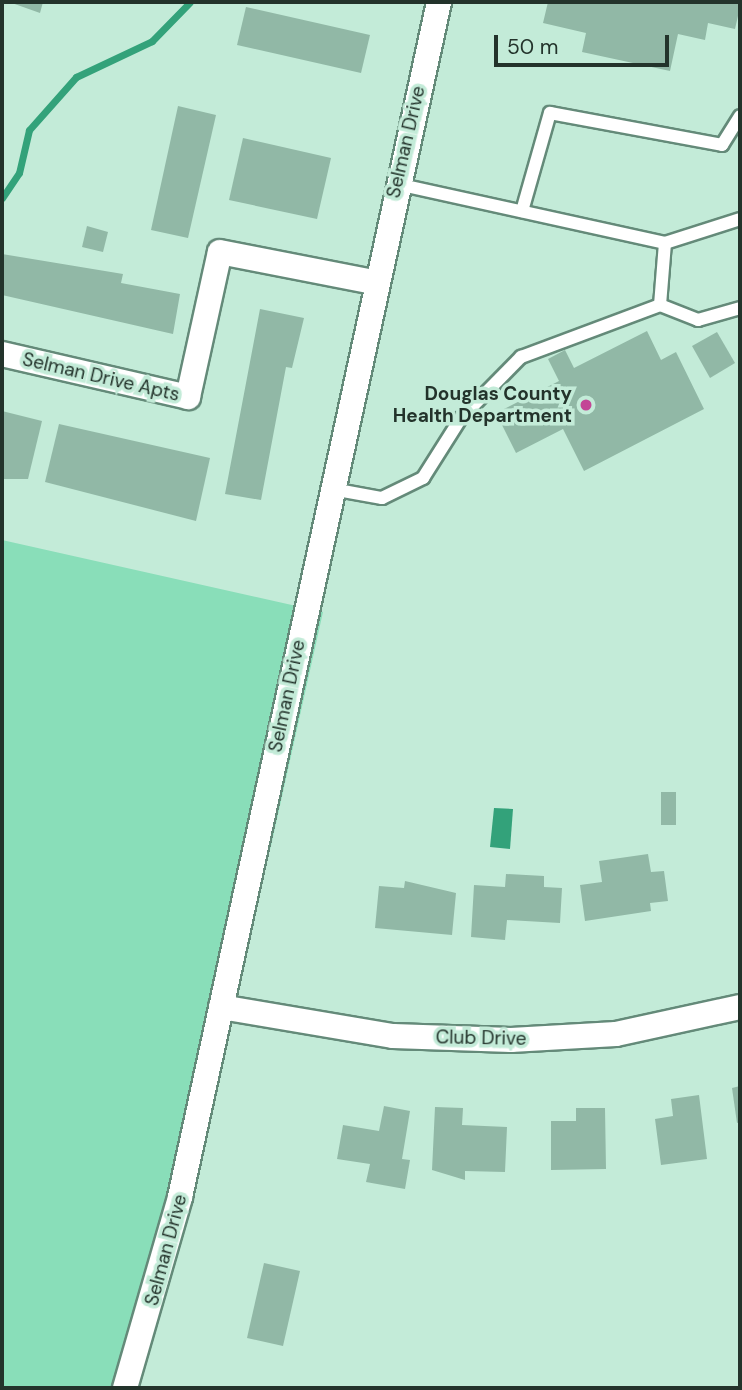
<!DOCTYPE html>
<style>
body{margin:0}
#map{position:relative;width:742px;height:1390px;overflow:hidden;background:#c3ebd8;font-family:"DM Sans",sans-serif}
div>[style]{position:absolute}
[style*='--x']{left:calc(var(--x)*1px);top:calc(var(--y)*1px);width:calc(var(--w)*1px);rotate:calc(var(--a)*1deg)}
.green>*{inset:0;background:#89deb9}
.water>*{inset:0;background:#33a27a}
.stream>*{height:7px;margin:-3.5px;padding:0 3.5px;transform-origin:3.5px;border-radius:3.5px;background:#33a27a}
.building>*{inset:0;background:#91b8a6}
.roads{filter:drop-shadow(2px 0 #648a79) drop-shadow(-2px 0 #648a79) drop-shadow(0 2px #648a79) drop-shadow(0 -2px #648a79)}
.lane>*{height:12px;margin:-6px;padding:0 6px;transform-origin:6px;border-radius:6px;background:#fff}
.street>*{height:24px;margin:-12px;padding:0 12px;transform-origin:12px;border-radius:12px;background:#fff}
.dots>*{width:19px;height:19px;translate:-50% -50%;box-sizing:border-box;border:4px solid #c3ebd8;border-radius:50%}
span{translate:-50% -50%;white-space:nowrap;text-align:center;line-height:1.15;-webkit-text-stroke:7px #c3ebd8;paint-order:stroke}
.street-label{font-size:19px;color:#23332b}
.poi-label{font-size:19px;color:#23332b;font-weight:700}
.right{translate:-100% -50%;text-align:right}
.frame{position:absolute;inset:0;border:4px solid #23332b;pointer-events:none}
.scale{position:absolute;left:494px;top:35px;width:175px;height:32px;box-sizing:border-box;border:4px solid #23332b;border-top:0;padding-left:9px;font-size:21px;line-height:24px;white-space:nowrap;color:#23332b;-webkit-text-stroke:5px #c3ebd8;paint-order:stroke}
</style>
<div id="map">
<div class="green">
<i style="clip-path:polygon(2px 540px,323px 612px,271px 846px,134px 1307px,117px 1388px,2px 1388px)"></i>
</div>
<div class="water">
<i style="clip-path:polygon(494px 808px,513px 809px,510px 849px,490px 847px)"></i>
</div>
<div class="stream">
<i style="--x:2;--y:198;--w:30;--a:-56"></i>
<i style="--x:19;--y:173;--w:44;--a:-76.9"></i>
<i style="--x:29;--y:130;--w:71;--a:-48.4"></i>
<i style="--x:76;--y:77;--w:84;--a:-25.3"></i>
<i style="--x:152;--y:41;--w:54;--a:-45.7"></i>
</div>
<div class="building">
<i style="clip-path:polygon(9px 2px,43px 2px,40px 13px)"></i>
<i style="clip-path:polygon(548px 2px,740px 2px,740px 7px,735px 29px,708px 23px,705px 40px,678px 34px,670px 71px,582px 52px,586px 33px,543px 23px)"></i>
<i style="clip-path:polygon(246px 7px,370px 35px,361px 73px,237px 45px)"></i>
<i style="clip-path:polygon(178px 106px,216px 115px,188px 238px,151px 230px)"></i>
<i style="clip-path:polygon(243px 138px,331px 158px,317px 219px,229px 200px)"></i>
<i style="clip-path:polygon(87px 226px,108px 232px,103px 252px,82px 247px)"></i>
<i style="clip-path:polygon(2px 254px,123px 274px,121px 283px,180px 294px,173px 334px,2px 295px)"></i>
<i style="clip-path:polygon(260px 309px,304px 318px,292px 368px,286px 367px,261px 500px,225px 494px)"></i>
<i style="clip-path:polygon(647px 331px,661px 360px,676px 352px,704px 409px,584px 471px,563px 429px,516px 453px,496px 413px,559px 381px,548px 359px,565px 350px,574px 368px)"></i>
<i style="clip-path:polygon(717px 332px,735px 363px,710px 378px,692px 346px)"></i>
<i style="clip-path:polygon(2px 411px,42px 421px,28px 479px,2px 479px)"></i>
<i style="clip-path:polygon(59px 424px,210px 458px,196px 521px,45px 482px)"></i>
<i style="clip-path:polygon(661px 792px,676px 792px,676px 825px,661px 825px)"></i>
<i style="clip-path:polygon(648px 854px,651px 872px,664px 871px,668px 901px,650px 903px,651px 911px,585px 921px,580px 885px,602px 882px,599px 861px)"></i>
<i style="clip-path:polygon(506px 874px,544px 876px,544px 887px,562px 888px,560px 923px,507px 920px,505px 940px,471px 937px,474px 885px,505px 887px)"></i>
<i style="clip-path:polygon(405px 881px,456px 893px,452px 935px,375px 928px,379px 886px,404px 888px)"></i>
<i style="clip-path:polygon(740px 1086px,740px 1122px,737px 1123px,732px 1088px)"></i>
<i style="clip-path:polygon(699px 1095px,707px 1159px,661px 1165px,655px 1119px,673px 1116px,671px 1099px)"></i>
<i style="clip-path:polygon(384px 1106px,410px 1111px,402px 1159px,410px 1160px,405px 1189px,366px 1182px,370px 1164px,337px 1159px,343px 1125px,379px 1131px)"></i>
<i style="clip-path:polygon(435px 1107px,463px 1108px,462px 1125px,507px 1127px,505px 1172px,465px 1171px,465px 1180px,432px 1170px)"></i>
<i style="clip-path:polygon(576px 1108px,605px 1108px,606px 1169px,551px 1170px,551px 1121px,576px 1121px)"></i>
<i style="clip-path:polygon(264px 1263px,300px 1271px,283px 1346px,247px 1338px)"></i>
</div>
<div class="roads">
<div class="lane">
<i style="--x:397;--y:184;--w:274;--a:12.4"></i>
<i style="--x:665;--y:243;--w:79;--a:-17.7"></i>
<i style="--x:522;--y:211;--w:102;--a:-74.1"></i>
<i style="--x:550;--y:113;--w:175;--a:10.5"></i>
<i style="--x:722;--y:145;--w:34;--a:-58"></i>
<i style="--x:665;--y:243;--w:62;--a:94.6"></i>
<i style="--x:660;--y:305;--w:41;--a:21.5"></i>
<i style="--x:698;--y:320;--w:44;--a:-15.9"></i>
<i style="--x:332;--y:489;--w:51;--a:10.2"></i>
<i style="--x:382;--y:498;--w:46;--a:-26"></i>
<i style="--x:423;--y:478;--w:71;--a:-57.7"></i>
<i style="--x:461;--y:418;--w:86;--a:-45.5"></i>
<i style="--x:521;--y:357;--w:148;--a:-20.5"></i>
</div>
<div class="street">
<i style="--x:2;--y:354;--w:191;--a:13"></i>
<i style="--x:188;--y:397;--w:148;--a:-77.6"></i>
<i style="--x:220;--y:252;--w:156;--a:11.1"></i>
<i style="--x:221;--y:1007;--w:174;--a:9.6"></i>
<i style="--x:393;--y:1036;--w:118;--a:1.9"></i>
<i style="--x:511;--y:1040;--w:105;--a:-3.3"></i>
<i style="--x:616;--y:1034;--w:127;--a:-12.3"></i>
<i style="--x:125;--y:1388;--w:199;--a:-73.9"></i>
<i style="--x:180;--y:1197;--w:1223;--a:-77.77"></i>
</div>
</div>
<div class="dots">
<i style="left:586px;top:405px;background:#c34696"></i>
</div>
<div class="street-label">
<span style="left:406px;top:142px;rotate:-77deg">Selman Drive</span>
<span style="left:101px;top:377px;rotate:13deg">Selman Drive Apts</span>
<span style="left:287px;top:696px;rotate:-78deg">Selman Drive</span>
<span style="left:481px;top:1038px;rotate:1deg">Club Drive</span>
<span style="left:166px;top:1250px;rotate:-75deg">Selman Drive</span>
</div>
<div class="poi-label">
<span class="right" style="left:572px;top:405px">Douglas County<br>Health Department</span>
</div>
<div class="frame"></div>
<div class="scale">50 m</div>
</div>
